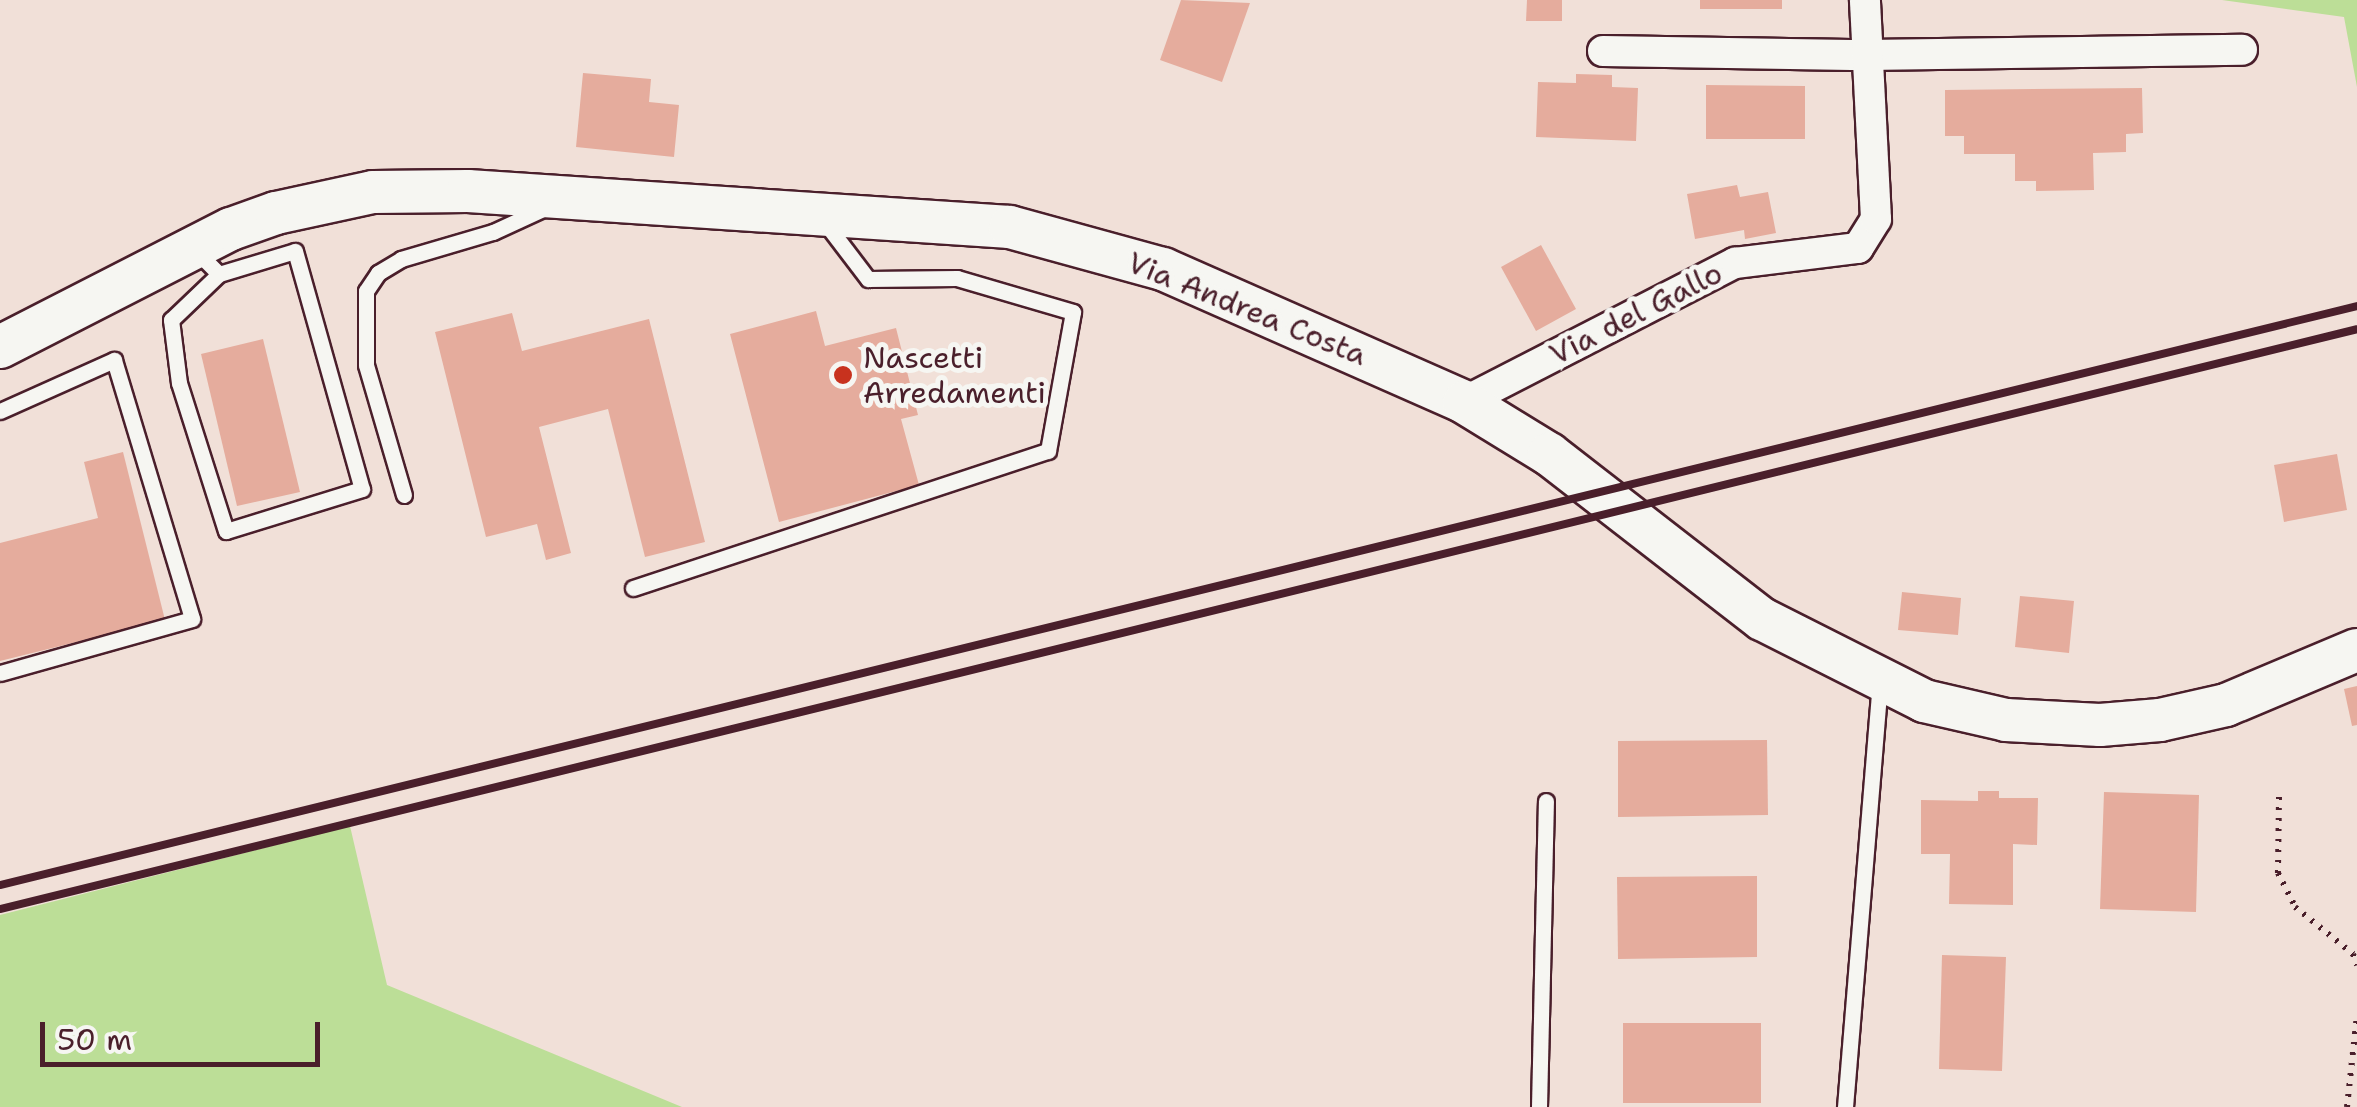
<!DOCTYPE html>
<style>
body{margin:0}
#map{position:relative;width:2357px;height:1107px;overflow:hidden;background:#f1e0d8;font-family:"Shantell Sans",sans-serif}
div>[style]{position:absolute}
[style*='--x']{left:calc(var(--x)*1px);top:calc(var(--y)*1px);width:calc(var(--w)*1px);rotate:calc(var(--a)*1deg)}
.green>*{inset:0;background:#bcde97}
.building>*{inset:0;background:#e5ac9d}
.path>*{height:6px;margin-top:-3px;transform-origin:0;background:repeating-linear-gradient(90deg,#4a1f2b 0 2.5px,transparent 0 10.5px)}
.roads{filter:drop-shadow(2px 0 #4a1f2b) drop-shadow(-2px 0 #4a1f2b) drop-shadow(0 2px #4a1f2b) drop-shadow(0 -2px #4a1f2b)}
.service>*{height:15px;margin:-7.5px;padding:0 7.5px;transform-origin:7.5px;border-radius:7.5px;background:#f6f6f2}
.minor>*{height:30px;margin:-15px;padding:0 15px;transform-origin:15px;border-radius:15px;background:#f6f6f2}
.secondary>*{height:42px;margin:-21px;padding:0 21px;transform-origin:21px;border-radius:21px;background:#f6f6f2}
.rail>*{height:8px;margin:-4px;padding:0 4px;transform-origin:4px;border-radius:4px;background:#4a1f2b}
.dots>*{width:28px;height:28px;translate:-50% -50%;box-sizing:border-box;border:5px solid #f6f6f2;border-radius:50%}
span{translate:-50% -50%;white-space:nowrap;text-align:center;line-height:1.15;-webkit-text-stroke:10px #f6f6f2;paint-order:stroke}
.street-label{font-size:30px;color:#4a1f2b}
.poi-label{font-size:30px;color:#4a1f2b}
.left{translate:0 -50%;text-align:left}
.scale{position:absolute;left:40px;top:1022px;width:280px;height:45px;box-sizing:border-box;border:5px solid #4a1f2b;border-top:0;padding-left:12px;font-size:30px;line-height:35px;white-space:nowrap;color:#4a1f2b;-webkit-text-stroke:8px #f6f6f2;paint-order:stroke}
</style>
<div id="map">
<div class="green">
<i style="clip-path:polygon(2222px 0,2357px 0,2357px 87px,2344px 17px)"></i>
<i style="clip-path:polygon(350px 826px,387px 985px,682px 1107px,0 1107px,0 915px)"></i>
</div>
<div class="building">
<i style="clip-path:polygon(1181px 0,1250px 3px,1222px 82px,1160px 60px)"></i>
<i style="clip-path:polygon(1527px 0,1562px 0,1562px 21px,1526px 21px)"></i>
<i style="clip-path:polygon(1700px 0,1782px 0,1782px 9px,1700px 9px)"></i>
<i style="clip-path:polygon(583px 73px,651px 79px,649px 102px,679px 105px,674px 157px,576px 147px)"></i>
<i style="clip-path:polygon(1576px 74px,1612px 75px,1612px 87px,1638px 88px,1636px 141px,1536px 137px,1538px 82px,1576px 83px)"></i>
<i style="clip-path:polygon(1706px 85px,1805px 86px,1805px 139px,1706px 139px)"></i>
<i style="clip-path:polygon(2142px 88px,2143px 133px,2126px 134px,2126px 152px,2093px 153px,2094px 190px,2036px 191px,2036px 181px,2015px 181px,2015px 154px,1964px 154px,1964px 136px,1945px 136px,1945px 90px)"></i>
<i style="clip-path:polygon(1737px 185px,1740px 197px,1768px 192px,1776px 233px,1745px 239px,1744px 230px,1695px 239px,1687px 194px)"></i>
<i style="clip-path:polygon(1541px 245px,1576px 309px,1536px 331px,1501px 267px)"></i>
<i style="clip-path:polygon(816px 311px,825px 346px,896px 328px,918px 415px,901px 419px,919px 485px,779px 522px,730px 334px)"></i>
<i style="clip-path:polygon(512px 313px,522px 351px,649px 319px,705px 542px,645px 557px,608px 409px,539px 427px,571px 553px,546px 560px,537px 524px,486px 537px,435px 332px)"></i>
<i style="clip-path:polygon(263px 339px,300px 492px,237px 506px,201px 354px)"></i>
<i style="clip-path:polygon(123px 452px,165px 620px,0 661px,0 543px,98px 518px,84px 462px)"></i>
<i style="clip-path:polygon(2337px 454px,2347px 510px,2284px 522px,2274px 465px)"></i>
<i style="clip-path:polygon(1902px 592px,1961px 598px,1958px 635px,1898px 630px)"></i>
<i style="clip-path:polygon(2020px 596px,2074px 601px,2069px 653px,2015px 647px)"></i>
<i style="clip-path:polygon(2357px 686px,2357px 725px,2352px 726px,2344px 689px)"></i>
<i style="clip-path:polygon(1767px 740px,1768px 815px,1618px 817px,1618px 741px)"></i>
<i style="clip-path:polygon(1978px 791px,1999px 791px,1999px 798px,2038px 798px,2037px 845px,2013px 844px,2013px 905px,1949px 904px,1950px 854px,1921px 854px,1921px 800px,1978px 801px)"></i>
<i style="clip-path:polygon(2104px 792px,2199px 795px,2196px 912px,2100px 909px)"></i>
<i style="clip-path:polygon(1757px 876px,1757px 957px,1618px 959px,1617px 877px)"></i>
<i style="clip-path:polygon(1942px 955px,2006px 957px,2002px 1071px,1939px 1069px)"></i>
<i style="clip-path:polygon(1623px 1023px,1761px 1023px,1761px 1103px,1623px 1103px)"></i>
</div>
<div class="path">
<i style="--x:2279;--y:797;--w:76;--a:90.8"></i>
<i style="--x:2278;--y:873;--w:38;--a:63"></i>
<i style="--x:2295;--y:907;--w:75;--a:39"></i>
<i style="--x:2353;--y:954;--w:12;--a:70"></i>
<i style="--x:2347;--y:1107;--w:93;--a:-83.8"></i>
</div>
<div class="roads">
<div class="service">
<i style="--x:194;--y:249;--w:35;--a:45"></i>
<i style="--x:219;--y:274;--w:79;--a:-16.8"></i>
<i style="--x:295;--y:251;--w:247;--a:74.3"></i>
<i style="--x:362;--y:489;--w:142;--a:162.8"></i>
<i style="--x:226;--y:531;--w:155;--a:-107.6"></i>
<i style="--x:179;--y:383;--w:64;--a:-97.2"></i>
<i style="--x:171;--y:320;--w:66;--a:-43.8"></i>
<i style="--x:0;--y:411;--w:125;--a:-24.1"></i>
<i style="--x:114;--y:360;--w:270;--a:73.2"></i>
<i style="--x:192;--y:619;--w:199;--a:164.3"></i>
<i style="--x:404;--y:495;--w:135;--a:-106.3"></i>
<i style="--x:366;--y:365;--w:74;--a:-90"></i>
<i style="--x:366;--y:291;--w:22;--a:-56"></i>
<i style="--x:378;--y:273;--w:27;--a:-31"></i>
<i style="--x:401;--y:259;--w:96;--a:-16.4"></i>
<i style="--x:493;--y:232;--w:55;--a:-24.7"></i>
<i style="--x:633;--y:588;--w:437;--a:-18.3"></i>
<i style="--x:1048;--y:451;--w:141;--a:-79.8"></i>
<i style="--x:1073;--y:312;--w:121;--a:-163.7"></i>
<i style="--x:957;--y:278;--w:89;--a:179.4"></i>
<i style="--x:868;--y:279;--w:74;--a:-127.3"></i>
<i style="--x:1539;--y:1107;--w:306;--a:-88.7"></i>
<i style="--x:1845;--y:1107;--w:423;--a:-85.3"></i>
</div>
<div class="minor">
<i style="--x:1603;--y:51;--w:264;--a:0.9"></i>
<i style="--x:1867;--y:55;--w:375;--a:-0.8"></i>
<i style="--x:1464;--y:402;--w:305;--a:-27.2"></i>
<i style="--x:1735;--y:263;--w:124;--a:-7"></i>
<i style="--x:1858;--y:248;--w:34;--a:-58"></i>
<i style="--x:1876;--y:219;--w:219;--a:-92.9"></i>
</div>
<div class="secondary">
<i style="--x:0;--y:347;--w:259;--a:-27.1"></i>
<i style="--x:231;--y:229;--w:48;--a:-19.6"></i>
<i style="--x:276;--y:213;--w:99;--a:-12.2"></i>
<i style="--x:373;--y:192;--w:95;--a:-0.6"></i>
<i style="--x:468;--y:191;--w:543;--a:3.8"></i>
<i style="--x:1010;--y:227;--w:159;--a:15.4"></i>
<i style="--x:1163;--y:269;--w:329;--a:23.8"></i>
<i style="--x:1464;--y:402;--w:100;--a:31.5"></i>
<i style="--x:1549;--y:454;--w:269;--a:37.8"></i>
<i style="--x:1762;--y:619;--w:182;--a:26.8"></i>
<i style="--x:1924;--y:701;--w:84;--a:13"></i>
<i style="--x:2006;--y:720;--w:94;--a:3"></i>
<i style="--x:2100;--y:725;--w:60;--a:-4.8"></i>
<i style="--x:2160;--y:720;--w:68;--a:-12.8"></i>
<i style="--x:2226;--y:705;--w:142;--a:-22.8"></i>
</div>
</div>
<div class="rail">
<i style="--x:0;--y:885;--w:2427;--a:-13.8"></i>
<i style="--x:0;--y:909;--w:2427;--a:-13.82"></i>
</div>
<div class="dots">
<i style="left:843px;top:375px;background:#c8321e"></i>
</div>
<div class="street-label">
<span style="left:1247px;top:309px;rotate:22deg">Via Andrea Costa</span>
<span style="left:1636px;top:314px;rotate:-27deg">Via del Gallo</span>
</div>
<div class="poi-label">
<span class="left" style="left:863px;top:375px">Nascetti<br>Arredamenti</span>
</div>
<div class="scale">50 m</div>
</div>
